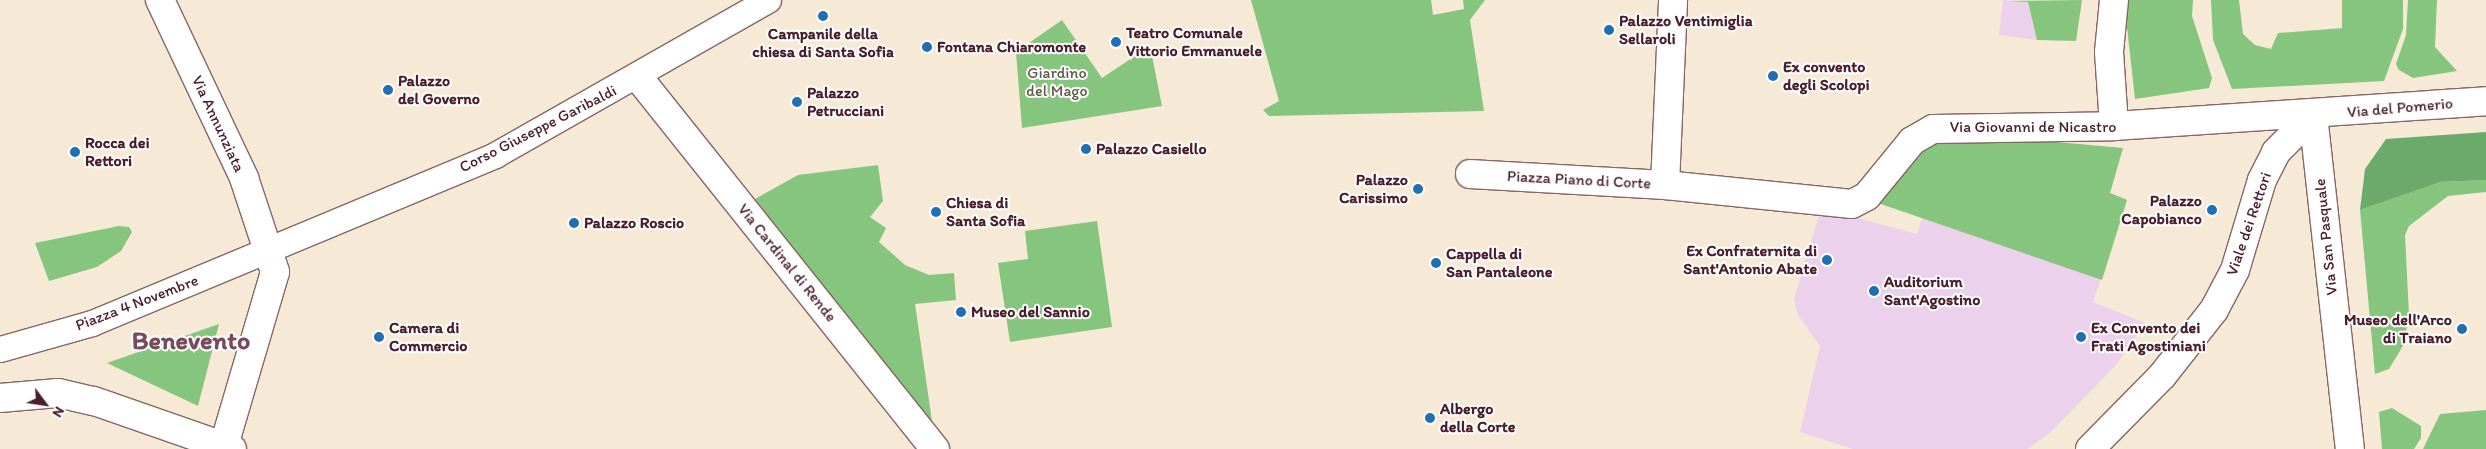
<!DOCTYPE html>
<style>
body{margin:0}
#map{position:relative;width:2486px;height:449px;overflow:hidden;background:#f6ead6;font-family:Itim,sans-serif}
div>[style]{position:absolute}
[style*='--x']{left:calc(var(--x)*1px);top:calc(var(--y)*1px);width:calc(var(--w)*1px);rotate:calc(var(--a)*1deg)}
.built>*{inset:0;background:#ebd1ec}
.green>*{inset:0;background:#85c57d}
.forest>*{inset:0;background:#6caa6c}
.roads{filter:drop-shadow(1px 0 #866667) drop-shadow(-1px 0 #866667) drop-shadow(0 1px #866667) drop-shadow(0 -1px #866667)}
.pedestrian>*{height:25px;margin:-12.5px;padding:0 12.5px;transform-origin:12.5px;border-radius:12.5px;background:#fff}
.minor>*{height:28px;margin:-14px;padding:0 14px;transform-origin:14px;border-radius:14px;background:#fff}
.dots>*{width:14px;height:14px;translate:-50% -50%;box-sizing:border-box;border:2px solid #fff;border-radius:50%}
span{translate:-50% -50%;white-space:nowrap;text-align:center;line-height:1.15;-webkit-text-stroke:4px #fff;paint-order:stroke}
.poi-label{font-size:16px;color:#4a1f2b;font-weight:700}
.left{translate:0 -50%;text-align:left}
.right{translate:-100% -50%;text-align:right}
.park-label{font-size:16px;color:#5f5948}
.street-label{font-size:16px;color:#4a1f2b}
.town-label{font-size:26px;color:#794a5d;font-weight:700}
.north{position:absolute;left:20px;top:379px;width:50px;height:50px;-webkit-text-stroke:4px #fff;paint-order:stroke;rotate:121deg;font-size:14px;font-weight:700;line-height:20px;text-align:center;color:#4a1f2b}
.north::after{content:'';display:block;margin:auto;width:18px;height:22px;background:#4a1f2b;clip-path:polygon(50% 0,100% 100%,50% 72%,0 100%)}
</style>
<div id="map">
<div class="built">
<i style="clip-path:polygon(2003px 0,2028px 2px,2037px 40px,1999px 35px)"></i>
<i style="clip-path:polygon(2123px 148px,2110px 193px,2127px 200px,2093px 302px,2145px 323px,2116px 365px,2049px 434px,2027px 449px,1853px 449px,1800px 432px,1820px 346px,1798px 315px,1794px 299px,1821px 208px,1917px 234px,1922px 218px,1878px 203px)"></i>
</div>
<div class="green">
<i style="clip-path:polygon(1251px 0,1431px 0,1433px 15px,1464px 9px,1463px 0,1485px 0,1470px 20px,1484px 111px,1269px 116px,1263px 110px,1279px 101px)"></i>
<i style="clip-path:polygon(2082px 0,2076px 41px,2037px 40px,2028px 2px,2008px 1px)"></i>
<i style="clip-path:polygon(2124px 0,2193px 0,2192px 16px,2212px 78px,2209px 88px,2135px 99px)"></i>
<i style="clip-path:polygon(2211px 0,2239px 0,2243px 34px,2255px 45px,2271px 49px,2278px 33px,2342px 28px,2342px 0,2403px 0,2403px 29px,2384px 81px,2232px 89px,2213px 40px)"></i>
<i style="clip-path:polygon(2408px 0,2437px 0,2435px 47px,2457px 71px,2413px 78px,2399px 70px,2396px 64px,2406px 35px)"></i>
<i style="clip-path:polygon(1062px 20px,1102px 78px,1150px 46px,1162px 106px,1022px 128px,1016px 52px)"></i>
<i style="clip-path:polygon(2025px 139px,2123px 148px,2110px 193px,2127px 200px,2102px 280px,1878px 203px,1908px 157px,1941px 140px)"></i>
<i style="clip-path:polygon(878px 165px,883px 201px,870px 217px,886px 228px,879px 242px,905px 265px,929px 275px,954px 273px,956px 300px,915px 304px,933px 428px,755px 199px,798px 175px)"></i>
<i style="clip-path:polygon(2486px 180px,2486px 192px,2448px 196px,2409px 226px,2405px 235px,2409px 315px,2404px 344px,2389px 369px,2375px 374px,2360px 210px,2441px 182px)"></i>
<i style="clip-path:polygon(1097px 221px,1112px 327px,1010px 342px,998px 263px,1028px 259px,1025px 231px)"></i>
<i style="clip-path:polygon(119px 226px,129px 227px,132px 232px,121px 251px,97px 267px,49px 281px,35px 243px)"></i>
<i style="clip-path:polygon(219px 324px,198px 406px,107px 363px)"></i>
<i style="clip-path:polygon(2392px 408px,2421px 426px,2421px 438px,2414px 449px,2382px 449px,2379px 412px)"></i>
<i style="clip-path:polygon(2486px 410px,2486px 449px,2423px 449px,2440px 414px)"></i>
</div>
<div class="forest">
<i style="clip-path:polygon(2486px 132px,2486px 180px,2441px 182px,2360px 210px,2365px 169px,2386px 139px)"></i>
</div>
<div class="roads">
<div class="pedestrian">
<i style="--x:0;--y:349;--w:96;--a:-15.8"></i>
<i style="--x:92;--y:323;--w:437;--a:-22.6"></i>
<i style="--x:495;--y:155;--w:314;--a:-29.6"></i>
</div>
<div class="minor">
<i style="--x:160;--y:0;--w:197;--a:64.7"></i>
<i style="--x:244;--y:178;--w:99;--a:71.7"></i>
<i style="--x:275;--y:272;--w:184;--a:106.4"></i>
<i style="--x:2114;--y:0;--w:52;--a:95.5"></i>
<i style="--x:2109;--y:52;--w:74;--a:86.1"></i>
<i style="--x:638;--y:77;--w:476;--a:51.4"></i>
<i style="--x:2313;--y:115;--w:336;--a:83.7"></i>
<i style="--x:1470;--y:174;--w:195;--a:3.2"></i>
<i style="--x:1665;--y:185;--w:185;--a:-87.5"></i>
<i style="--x:1665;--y:185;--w:188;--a:5.8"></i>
<i style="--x:1852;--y:204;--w:17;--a:-28"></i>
<i style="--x:1867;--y:196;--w:71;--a:-50.7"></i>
<i style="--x:1912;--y:141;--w:24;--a:-30"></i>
<i style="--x:1933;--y:129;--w:181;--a:-0.9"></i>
<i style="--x:2114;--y:126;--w:373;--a:-3.8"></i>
<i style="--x:0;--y:398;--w:58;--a:-4.9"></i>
<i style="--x:58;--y:393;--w:37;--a:13"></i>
<i style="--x:94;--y:401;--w:146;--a:19.2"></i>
<i style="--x:2090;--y:449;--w:103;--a:-45.4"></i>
<i style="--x:2162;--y:376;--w:84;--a:-51.8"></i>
<i style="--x:2214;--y:310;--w:45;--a:-62.3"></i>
<i style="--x:2235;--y:270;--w:94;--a:-73.3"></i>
<i style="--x:2262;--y:180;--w:31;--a:-63"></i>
<i style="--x:2276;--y:152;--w:52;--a:-45"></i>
</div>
</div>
<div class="dots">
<i style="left:823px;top:16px;background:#1f6fb2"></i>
<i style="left:1609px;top:30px;background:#1f6fb2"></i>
<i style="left:1116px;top:42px;background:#1f6fb2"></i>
<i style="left:927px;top:47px;background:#1f6fb2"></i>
<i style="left:1773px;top:76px;background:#1f6fb2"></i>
<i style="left:388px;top:90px;background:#1f6fb2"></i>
<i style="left:797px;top:102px;background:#1f6fb2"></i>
<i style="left:1086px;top:149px;background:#1f6fb2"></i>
<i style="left:75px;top:152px;background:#1f6fb2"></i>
<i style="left:1418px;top:189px;background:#1f6fb2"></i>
<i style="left:2212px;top:210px;background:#1f6fb2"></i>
<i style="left:936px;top:212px;background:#1f6fb2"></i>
<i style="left:574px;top:223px;background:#1f6fb2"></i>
<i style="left:1827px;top:260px;background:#1f6fb2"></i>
<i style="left:1436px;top:263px;background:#1f6fb2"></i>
<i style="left:1874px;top:291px;background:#1f6fb2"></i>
<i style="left:961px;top:312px;background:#1f6fb2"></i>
<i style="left:2462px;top:329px;background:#1f6fb2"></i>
<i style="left:379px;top:337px;background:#1f6fb2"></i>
<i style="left:2081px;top:337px;background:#1f6fb2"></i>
<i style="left:1430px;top:418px;background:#1f6fb2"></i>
</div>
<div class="poi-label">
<span class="left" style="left:1619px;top:30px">Palazzo Ventimiglia<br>Sellaroli</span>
<span class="left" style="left:1126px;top:42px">Teatro Comunale<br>Vittorio Emmanuele</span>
<span style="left:823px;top:43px">Campanile della<br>chiesa di Santa Sofia</span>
<span class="left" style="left:937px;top:47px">Fontana Chiaromonte</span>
<span class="left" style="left:1783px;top:76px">Ex convento<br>degli Scolopi</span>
<span class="left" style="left:398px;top:90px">Palazzo<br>del Governo</span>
<span class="left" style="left:807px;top:102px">Palazzo<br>Petrucciani</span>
<span class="left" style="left:85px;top:152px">Rocca dei<br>Rettori</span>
<span class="left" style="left:1096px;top:149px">Palazzo Casiello</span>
<span class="right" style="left:1408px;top:189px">Palazzo<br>Carissimo</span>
<span class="right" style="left:2202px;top:210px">Palazzo<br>Capobianco</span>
<span class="left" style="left:946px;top:212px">Chiesa di<br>Santa Sofia</span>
<span class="left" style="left:584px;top:223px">Palazzo Roscio</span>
<span class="right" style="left:1817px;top:260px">Ex Confraternita di<br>Sant'Antonio Abate</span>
<span class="left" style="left:1446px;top:263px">Cappella di<br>San Pantaleone</span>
<span class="left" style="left:1884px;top:291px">Auditorium<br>Sant'Agostino</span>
<span class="left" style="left:971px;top:312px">Museo del Sannio</span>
<span class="right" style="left:2452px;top:329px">Museo dell'Arco<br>di Traiano</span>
<span class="left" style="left:389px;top:337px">Camera di<br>Commercio</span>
<span class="left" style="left:2091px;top:337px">Ex Convento dei<br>Frati Agostiniani</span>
<span class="left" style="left:1440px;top:418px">Albergo<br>della Corte</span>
</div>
<div class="park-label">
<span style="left:1057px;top:82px">Giardino<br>del Mago</span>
</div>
<div class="street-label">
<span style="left:2400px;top:108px;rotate:-5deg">Via del Pomerio</span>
<span style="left:218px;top:124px;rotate:65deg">Via Annunziata</span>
<span style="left:2033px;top:127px">Via Giovanni de Nicastro</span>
<span style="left:538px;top:129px;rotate:-27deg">Corso Giuseppe Garibaldi</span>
<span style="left:1579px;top:180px;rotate:3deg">Piazza Piano di Corte</span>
<span style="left:2249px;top:224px;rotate:-71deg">Viale dei Rettori</span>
<span style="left:2326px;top:237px;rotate:-96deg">Via San Pasquale</span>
<span style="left:787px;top:263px;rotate:51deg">Via Cardinal di Rende</span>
<span style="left:137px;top:303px;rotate:-21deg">Piazza 4 Novembre</span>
</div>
<div class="town-label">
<span style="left:191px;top:341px">Benevento</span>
</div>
<div class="north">N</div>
</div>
